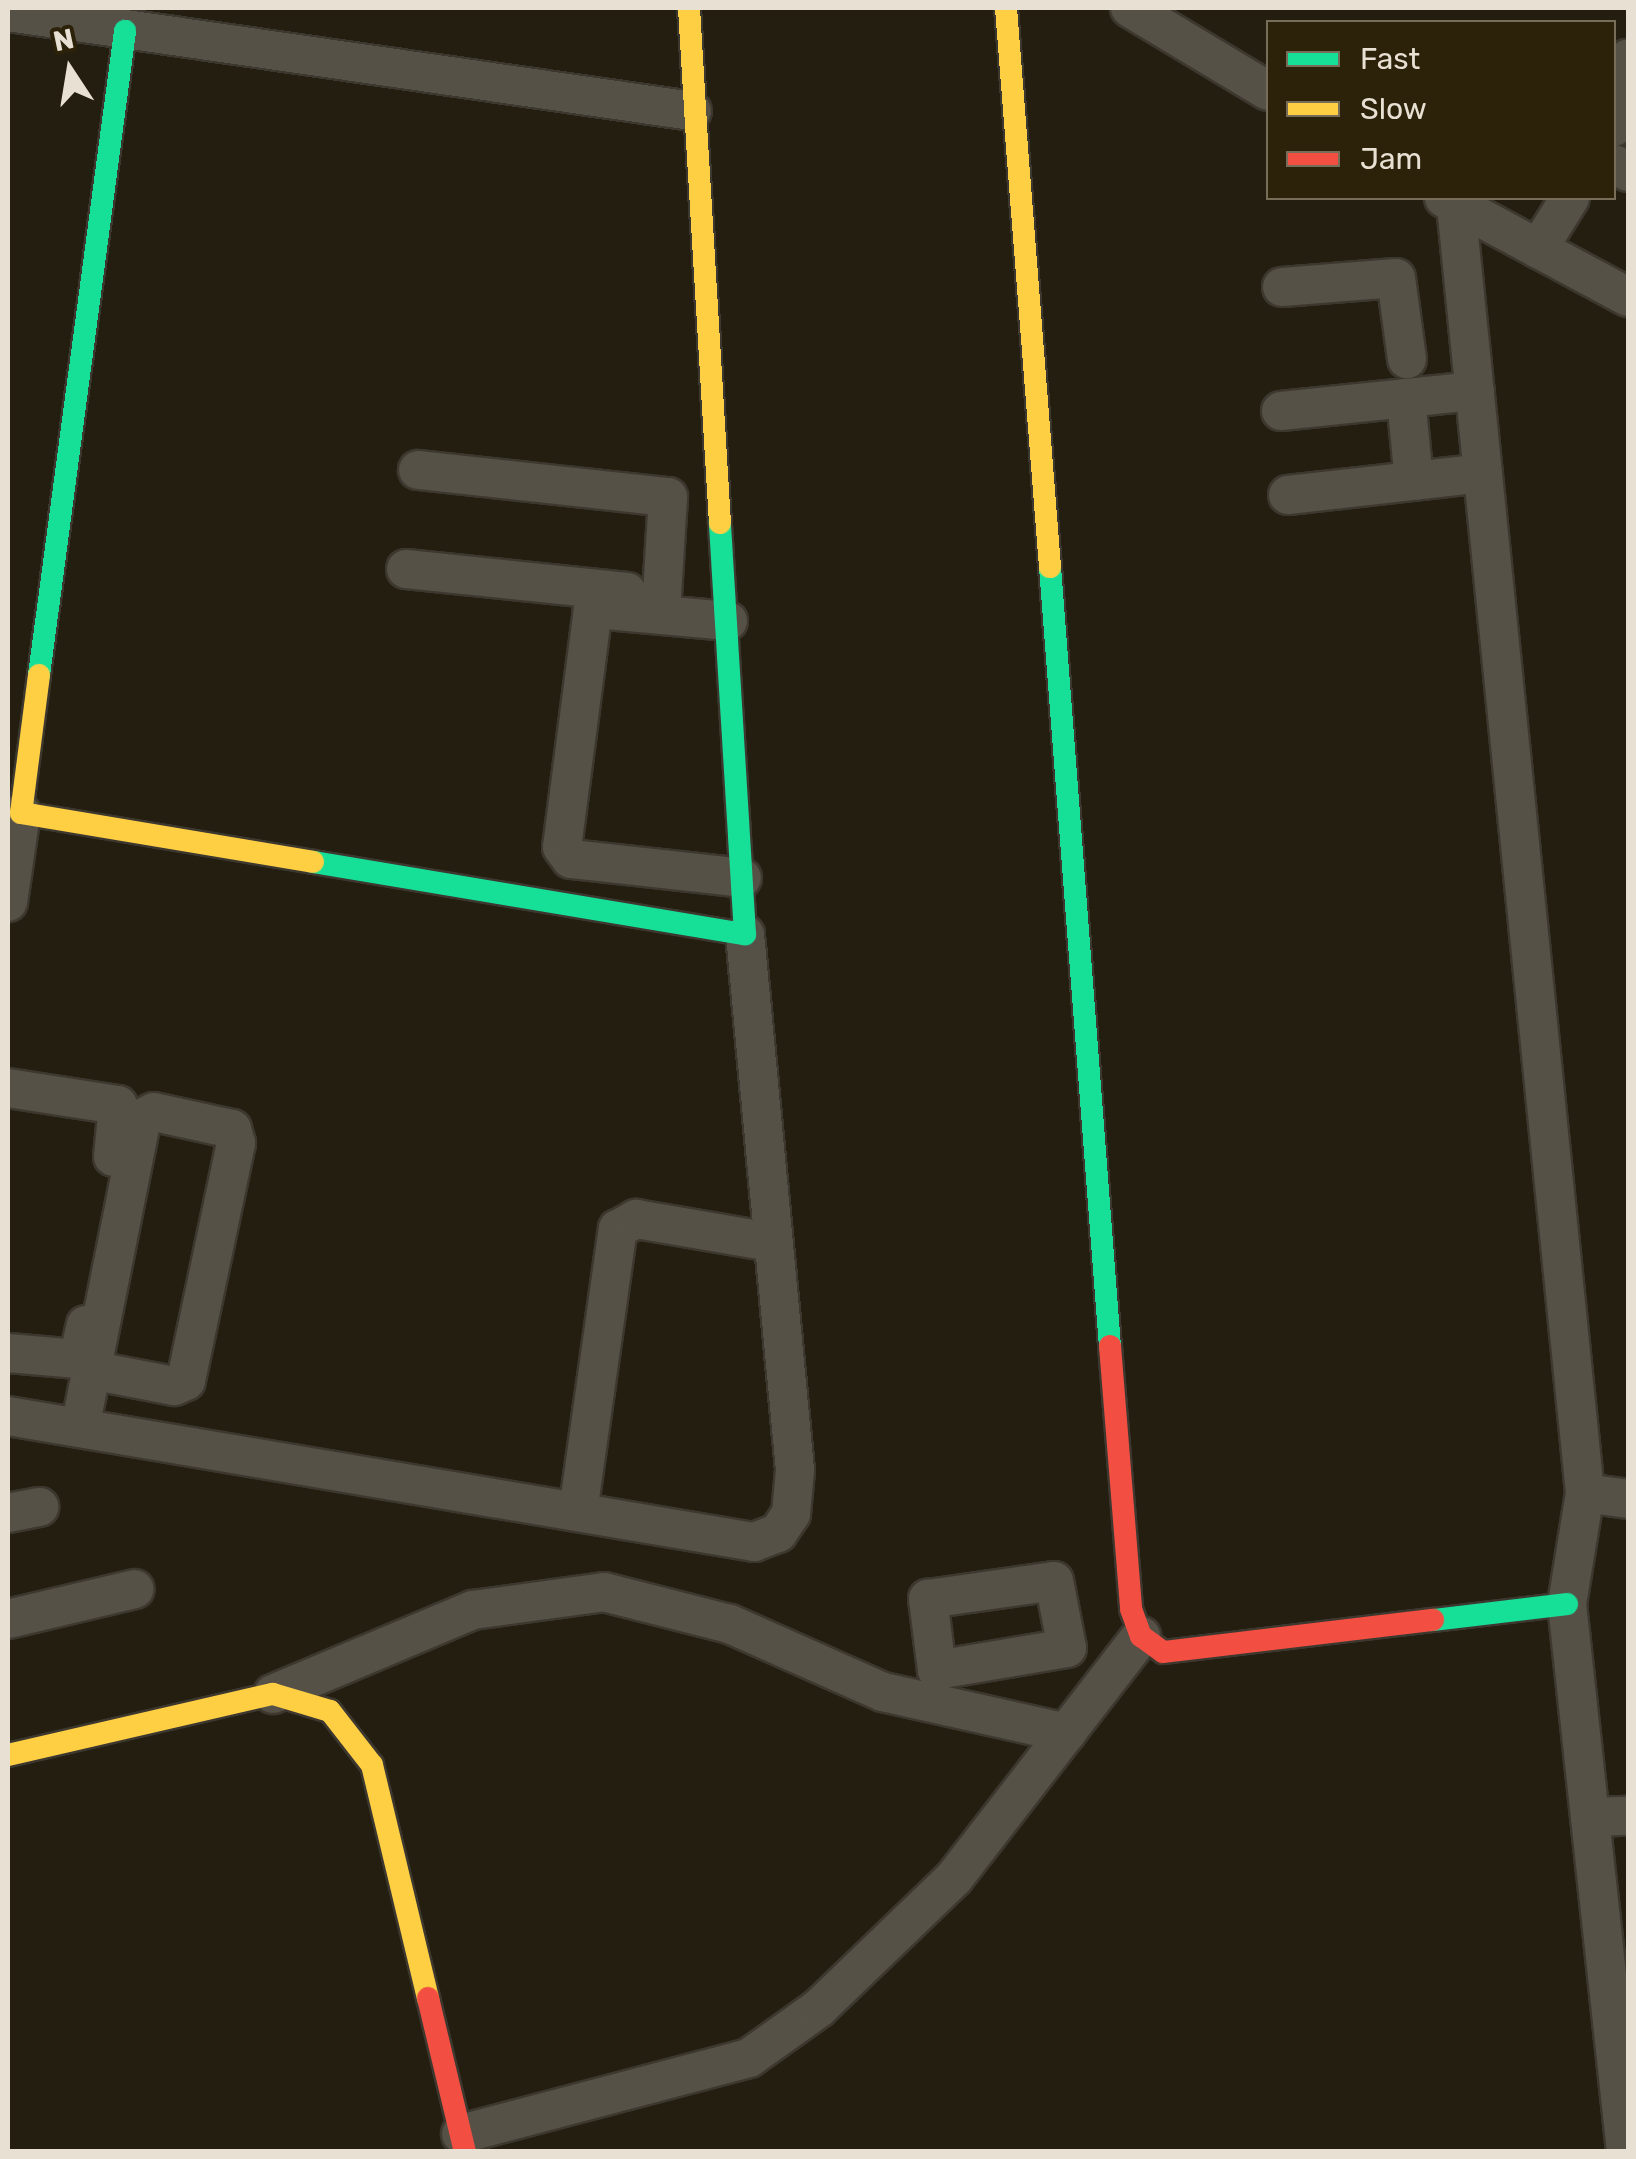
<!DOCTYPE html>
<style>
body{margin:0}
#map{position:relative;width:1636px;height:2159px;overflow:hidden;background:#241e11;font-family:Rubik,sans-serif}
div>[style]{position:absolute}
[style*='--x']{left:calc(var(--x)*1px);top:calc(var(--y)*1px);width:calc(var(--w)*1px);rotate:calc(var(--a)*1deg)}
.roads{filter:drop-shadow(2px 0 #3d382f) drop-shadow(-2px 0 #3d382f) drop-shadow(0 2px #3d382f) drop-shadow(0 -2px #3d382f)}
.street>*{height:38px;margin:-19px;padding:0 19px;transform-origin:19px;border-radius:19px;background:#565147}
.fast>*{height:22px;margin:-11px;padding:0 11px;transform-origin:11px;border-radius:11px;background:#16e098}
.slow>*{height:22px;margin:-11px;padding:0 11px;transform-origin:11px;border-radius:11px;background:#ffcf43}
.jam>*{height:22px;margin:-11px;padding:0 11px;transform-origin:11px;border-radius:11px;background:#f24e42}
span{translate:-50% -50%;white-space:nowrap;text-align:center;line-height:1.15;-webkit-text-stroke:10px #2c2109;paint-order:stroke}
.frame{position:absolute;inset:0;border:10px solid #e8e1d3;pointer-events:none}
.legend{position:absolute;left:1266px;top:20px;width:350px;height:180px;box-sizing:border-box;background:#2c2109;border:2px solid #776e5a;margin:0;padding:12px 18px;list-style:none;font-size:30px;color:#e8e1d3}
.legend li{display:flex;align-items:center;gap:20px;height:50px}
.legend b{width:50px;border:2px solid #776e5a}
.north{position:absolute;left:20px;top:20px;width:100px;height:100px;-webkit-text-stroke:8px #2c2109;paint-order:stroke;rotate:348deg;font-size:28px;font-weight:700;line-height:40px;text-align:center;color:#e8e1d3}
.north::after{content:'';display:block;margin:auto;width:35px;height:45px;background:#e8e1d3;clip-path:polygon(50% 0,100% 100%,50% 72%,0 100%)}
</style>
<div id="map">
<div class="roads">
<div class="street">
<i style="--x:1130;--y:8;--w:161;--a:31"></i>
<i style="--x:8;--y:12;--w:691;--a:8.24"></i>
<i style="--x:1614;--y:84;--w:29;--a:-61"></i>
<i style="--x:1614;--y:127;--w:28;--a:-60"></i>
<i style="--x:1614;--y:164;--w:16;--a:30"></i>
<i style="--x:1444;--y:198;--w:209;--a:28.3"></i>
<i style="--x:1456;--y:205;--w:1294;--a:84.28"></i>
<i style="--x:1585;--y:1493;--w:112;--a:99.2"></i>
<i style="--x:1567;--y:1604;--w:551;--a:83.85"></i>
<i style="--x:1538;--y:249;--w:60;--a:-57.9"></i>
<i style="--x:1282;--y:287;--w:114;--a:-4.5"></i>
<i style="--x:1396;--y:278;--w:82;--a:82.3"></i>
<i style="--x:1406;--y:398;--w:83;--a:84.5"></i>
<i style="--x:1281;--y:411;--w:195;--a:-5.9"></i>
<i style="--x:418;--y:470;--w:251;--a:6.2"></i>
<i style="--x:668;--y:497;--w:99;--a:93.5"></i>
<i style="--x:1288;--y:495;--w:196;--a:-6.4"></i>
<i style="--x:406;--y:569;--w:222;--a:5.9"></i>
<i style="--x:728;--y:621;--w:136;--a:-174.9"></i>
<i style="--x:593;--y:609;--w:240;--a:97.4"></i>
<i style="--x:562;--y:847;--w:15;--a:53"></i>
<i style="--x:571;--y:859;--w:172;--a:6.3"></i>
<i style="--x:8;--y:902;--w:90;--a:-81.7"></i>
<i style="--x:8;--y:1088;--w:111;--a:8.8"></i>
<i style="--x:118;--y:1105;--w:52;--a:95.5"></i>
<i style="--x:8;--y:1353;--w:70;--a:4.9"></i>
<i style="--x:78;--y:1359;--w:35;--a:-77"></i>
<i style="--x:8;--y:1416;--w:757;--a:9.59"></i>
<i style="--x:754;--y:1542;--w:26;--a:-21"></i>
<i style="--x:778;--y:1533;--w:23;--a:-56"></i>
<i style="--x:791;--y:1514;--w:44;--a:-84.8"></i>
<i style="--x:795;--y:1470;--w:538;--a:-95.33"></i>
<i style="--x:80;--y:1428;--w:316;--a:-78.7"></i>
<i style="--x:142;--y:1118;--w:13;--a:-27"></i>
<i style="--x:154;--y:1112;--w:80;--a:12.3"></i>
<i style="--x:232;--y:1129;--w:15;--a:74"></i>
<i style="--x:236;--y:1143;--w:243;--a:101.9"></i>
<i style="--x:186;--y:1381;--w:13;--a:157"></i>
<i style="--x:174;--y:1386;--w:85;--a:-169.1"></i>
<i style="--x:1585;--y:1493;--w:43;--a:7.9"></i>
<i style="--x:578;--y:1512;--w:286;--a:-82"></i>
<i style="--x:618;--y:1229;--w:21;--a:-29"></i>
<i style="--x:636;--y:1219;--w:136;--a:9.7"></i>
<i style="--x:8;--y:1513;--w:32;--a:-11"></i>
<i style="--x:1054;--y:1581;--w:68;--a:79"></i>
<i style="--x:1067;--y:1648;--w:132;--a:170.4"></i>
<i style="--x:937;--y:1670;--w:72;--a:-97.2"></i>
<i style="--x:928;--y:1599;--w:127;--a:-8.1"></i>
<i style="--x:8;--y:1619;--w:130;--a:-13.3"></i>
<i style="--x:273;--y:1694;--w:217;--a:-22.8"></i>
<i style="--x:473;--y:1610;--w:132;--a:-7.8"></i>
<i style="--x:604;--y:1592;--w:130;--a:14.3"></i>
<i style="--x:730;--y:1624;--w:167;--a:24"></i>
<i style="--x:883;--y:1692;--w:188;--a:12.6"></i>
<i style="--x:1590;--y:1817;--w:38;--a:-2"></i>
<i style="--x:461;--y:2134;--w:298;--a:-14.8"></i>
<i style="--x:749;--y:2058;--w:86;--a:-35.5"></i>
<i style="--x:819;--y:2008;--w:187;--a:-43.9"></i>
<i style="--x:954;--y:1878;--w:306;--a:-52.3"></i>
</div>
<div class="fast">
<i style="--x:1050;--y:567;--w:781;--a:85.6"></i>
<i style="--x:39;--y:675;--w:650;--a:-82.39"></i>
<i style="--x:313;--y:862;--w:438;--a:9.5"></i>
<i style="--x:745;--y:934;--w:412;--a:-93.5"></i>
<i style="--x:1433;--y:1620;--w:135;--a:-6.8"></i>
</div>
<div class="slow">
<i style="--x:689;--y:8;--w:516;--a:86.56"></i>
<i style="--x:1006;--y:8;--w:561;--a:85.5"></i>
<i style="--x:39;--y:675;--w:139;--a:97.4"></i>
<i style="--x:21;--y:813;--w:296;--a:9.5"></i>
<i style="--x:8;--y:1755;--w:272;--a:-13"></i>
<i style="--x:273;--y:1694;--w:59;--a:16.6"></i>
<i style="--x:330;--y:1711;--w:68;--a:52.1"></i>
<i style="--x:372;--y:1765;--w:240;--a:76.5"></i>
</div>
<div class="jam">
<i style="--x:1110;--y:1346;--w:264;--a:85.4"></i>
<i style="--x:1131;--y:1609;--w:29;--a:70"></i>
<i style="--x:1141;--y:1636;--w:27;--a:36"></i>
<i style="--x:1163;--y:1652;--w:272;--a:-6.8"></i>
<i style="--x:428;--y:1998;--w:158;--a:76.5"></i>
</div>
</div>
<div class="frame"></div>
<ul class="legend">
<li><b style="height:12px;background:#16e098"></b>Fast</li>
<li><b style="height:12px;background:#ffcf43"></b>Slow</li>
<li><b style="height:12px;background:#f24e42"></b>Jam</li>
</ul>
<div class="north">N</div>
</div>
